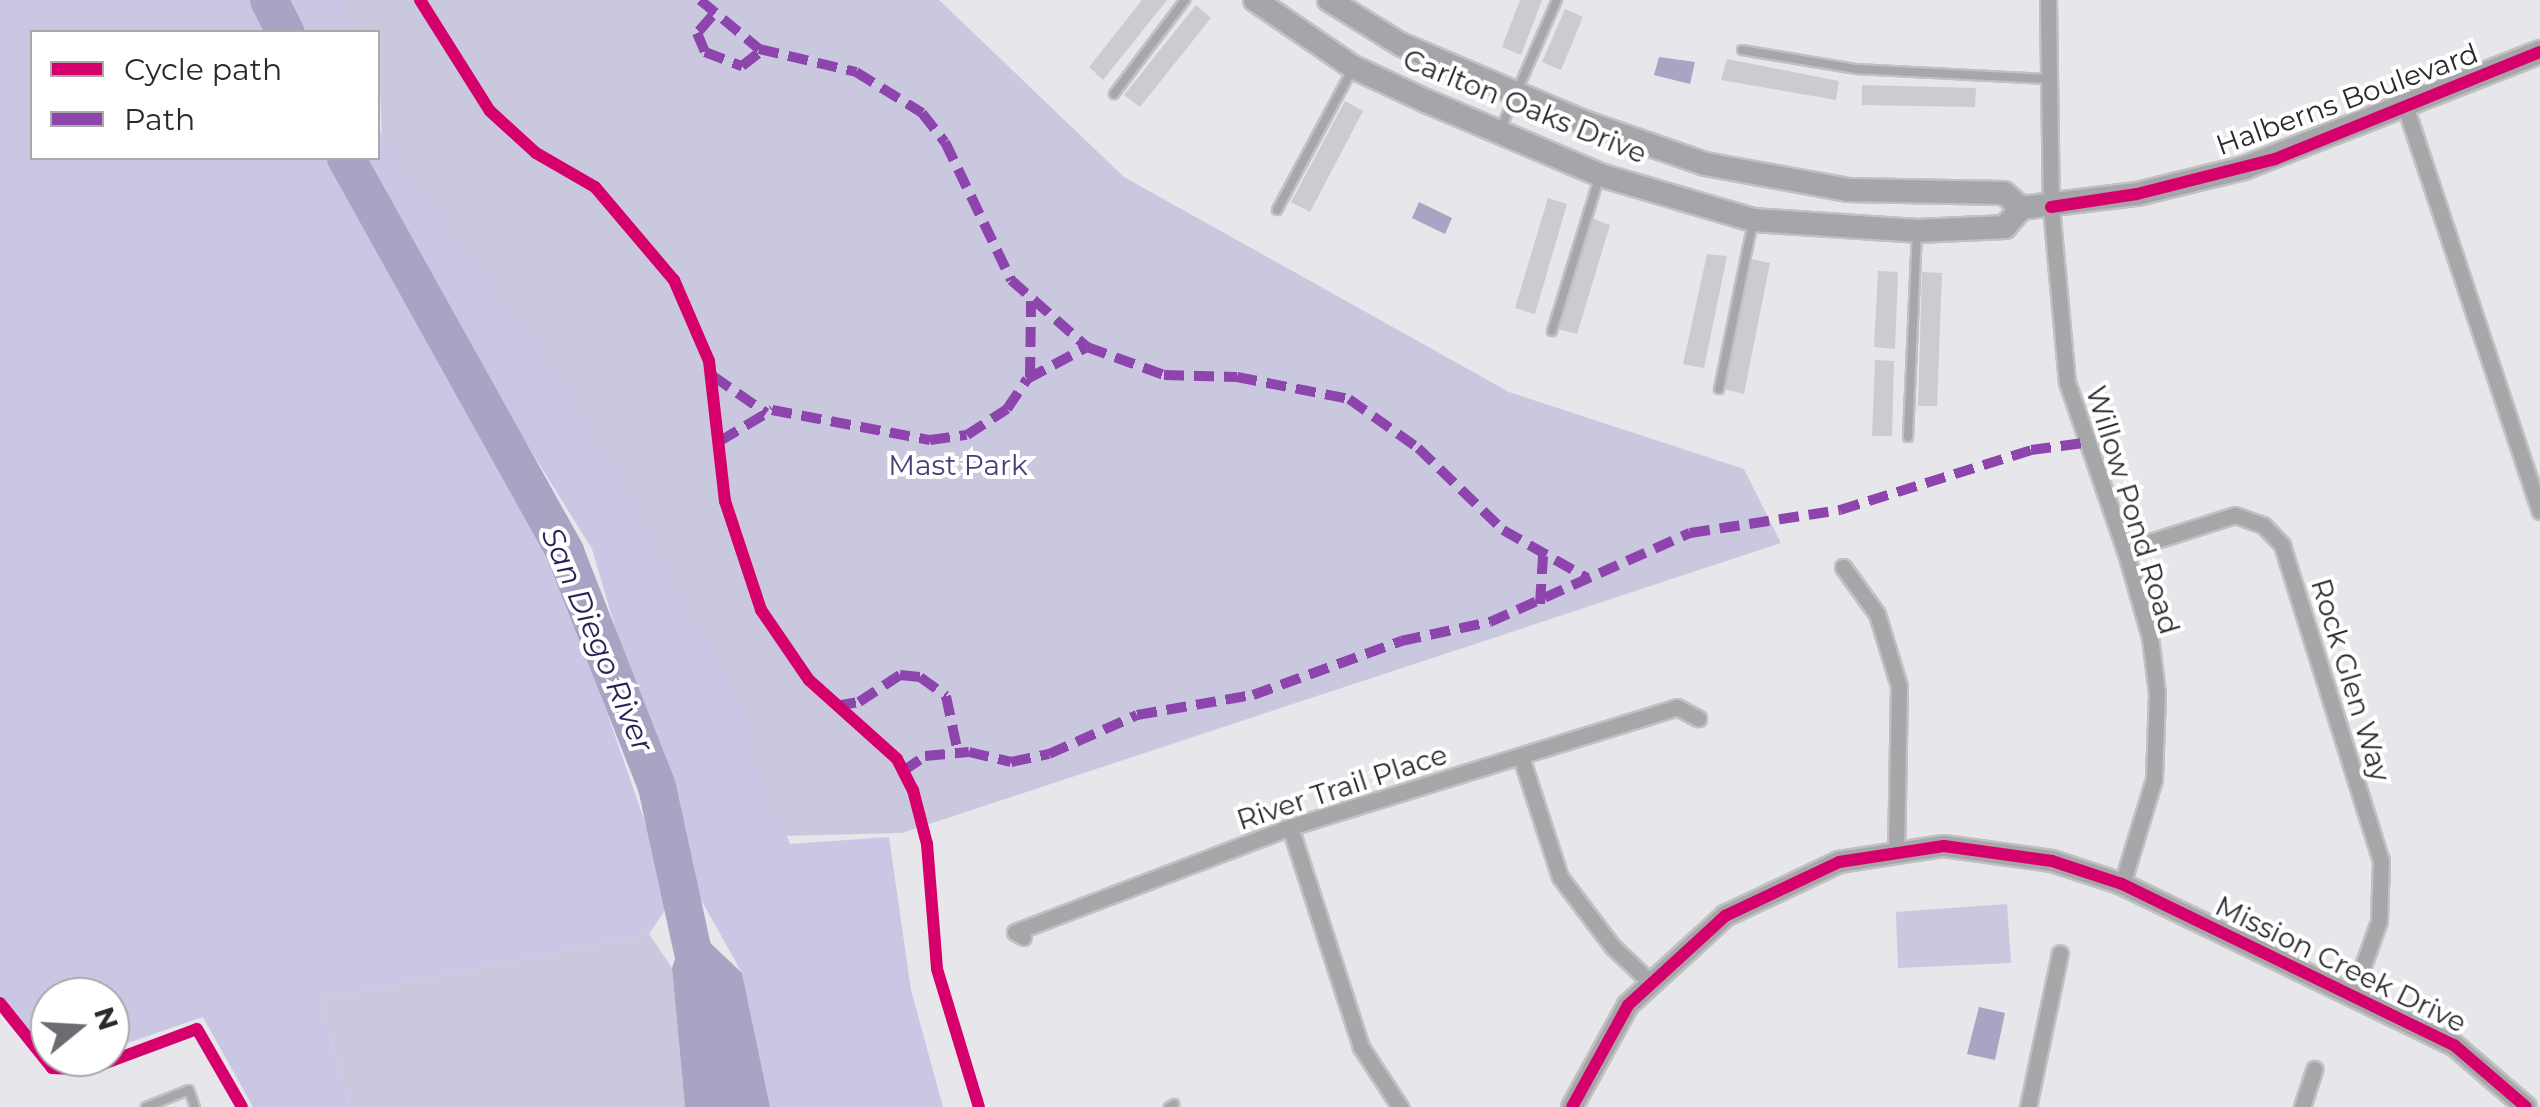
<!DOCTYPE html>
<style>
body{margin:0}
#map{position:relative;width:2540px;height:1107px;overflow:hidden;background:#e6e6eb;font-family:Montserrat,sans-serif}
div>[style]{position:absolute}
[style*='--x']{left:calc(var(--x)*1px);top:calc(var(--y)*1px);width:calc(var(--w)*1px);rotate:calc(var(--a)*1deg)}
.green>*{inset:0;background:#cac8df}
.forest>*{inset:0;background:#c9c7e3}
.water>*{inset:0;background:#a7a4c4}
.river>*{height:38px;margin:-19px;padding:0 19px;transform-origin:19px;border-radius:19px;background:#a7a4c4}
.building>*{inset:0;background:#ccccd0}
.roads{filter:drop-shadow(2px 0 #c1c1c4) drop-shadow(-2px 0 #c1c1c4) drop-shadow(0 2px #c1c1c4) drop-shadow(0 -2px #c1c1c4)}
.service>*{height:8px;margin:-4px;padding:0 4px;transform-origin:4px;border-radius:4px;background:#a7a7aa}
.minor>*{height:15px;margin:-7.5px;padding:0 7.5px;transform-origin:7.5px;border-radius:7.5px;background:#a7a7aa}
.tertiary>*{height:20px;margin:-10px;padding:0 10px;transform-origin:10px;border-radius:10px;background:#a7a7aa}
.secondary>*{height:22px;margin:-11px;padding:0 11px;transform-origin:11px;border-radius:11px;background:#a6a6aa}
.quiet>*{height:10px;margin-top:-5px;transform-origin:0;background:repeating-linear-gradient(90deg,#8e44ad 0 20px,transparent 0 30px)}
.cycleway>*{height:12px;margin:-6px;padding:0 6px;transform-origin:6px;border-radius:6px;background:#d6006c}
span{translate:-50% -50%;white-space:nowrap;text-align:center;line-height:1.15;-webkit-text-stroke:8px #fff;paint-order:stroke}
.street-label{font-size:28px;color:#2a2a2d}
.park-label{font-size:28px;color:#483f79}
.water-label{font-size:30px;color:#2d2158;font-style:italic}
.legend{position:absolute;left:30px;top:30px;width:350px;height:130px;box-sizing:border-box;background:#fff;border:2px solid #aaaaab;margin:0;padding:12px 18px;list-style:none;font-size:30px;color:#2a2a2d}
.legend li{display:flex;align-items:center;gap:20px;height:50px}
.legend b{width:50px;border:2px solid #aaaaab}
.north{position:absolute;left:30px;top:977px;width:100px;height:100px;box-sizing:border-box;background:#fff;border:2px solid #aaaaab;border-radius:50%;rotate:72deg;font-size:28px;font-weight:700;line-height:40px;text-align:center;color:#2a2a2d}
.north::after{content:'';display:block;margin:auto;width:35px;height:45px;background:#6c6c70;clip-path:polygon(50% 0,100% 100%,50% 72%,0 100%)}
</style>
<div id="map">
<div class="green">
<i style="clip-path:polygon(311px 0,939px 0,1124px 177px,1509px 392px,1744px 469px,1781px 543px,902px 833px,781px 836px,414px 182px,382px 140px,378px 32px,330px 32px)"></i>
<i style="clip-path:polygon(2007px 904px,2011px 963px,1898px 968px,1896px 912px)"></i>
<i style="clip-path:polygon(649px 934px,672px 968px,685px 1107px,350px 1107px,320px 1000px)"></i>
</div>
<div class="forest">
<i style="clip-path:polygon(0 0,254px 0,269px 32px,32px 32px,32px 158px,332px 158px,555px 563px,672px 900px,649px 934px,320px 1000px,350px 1107px,253px 1107px,203px 1017px,110px 1049px,110px 997px,50px 997px,50px 1056px,45px 1055px,0 997px)"></i>
<i style="clip-path:polygon(281px 0,343px 0,352px 32px,296px 32px)"></i>
<i style="clip-path:polygon(378px 122px,383px 140px,557px 370px,639px 508px,746px 716px,763px 784px,790px 844px,889px 837px,911px 990px,943px 1107px,770px 1107px,742px 973px,690px 880px,592px 549px,397px 235px,358px 158px,378px 158px)"></i>
</div>
<div class="water">
<i style="clip-path:polygon(1659px 57px,1695px 62px,1690px 84px,1654px 75px)"></i>
<i style="clip-path:polygon(1419px 202px,1452px 218px,1445px 234px,1412px 218px)"></i>
<i style="clip-path:polygon(688px 922px,742px 973px,770px 1107px,685px 1107px,672px 968px)"></i>
<i style="clip-path:polygon(1979px 1007px,2005px 1013px,1995px 1060px,1967px 1054px)"></i>
</div>
<div class="river">
<i style="--x:269;--y:0;--w:36;--a:63"></i>
<i style="--x:346;--y:158;--w:451;--a:60.9"></i>
<i style="--x:565;--y:552;--w:252;--a:68.6"></i>
<i style="--x:657;--y:787;--w:188;--a:77.7"></i>
</div>
<div class="building">
<i style="clip-path:polygon(1142px 0,1167px 0,1103px 80px,1089px 67px)"></i>
<i style="clip-path:polygon(1520px 0,1542px 0,1521px 55px,1502px 47px)"></i>
<i style="clip-path:polygon(1196px 5px,1211px 18px,1140px 107px,1124px 95px)"></i>
<i style="clip-path:polygon(1565px 9px,1583px 17px,1561px 70px,1542px 62px)"></i>
<i style="clip-path:polygon(1727px 59px,1839px 81px,1836px 100px,1721px 80px)"></i>
<i style="clip-path:polygon(1862px 85px,1976px 88px,1975px 107px,1862px 105px)"></i>
<i style="clip-path:polygon(1345px 101px,1363px 111px,1310px 212px,1291px 202px)"></i>
<i style="clip-path:polygon(1548px 198px,1567px 204px,1535px 314px,1515px 308px)"></i>
<i style="clip-path:polygon(1591px 218px,1610px 225px,1577px 334px,1558px 329px)"></i>
<i style="clip-path:polygon(1707px 254px,1727px 256px,1704px 368px,1683px 364px)"></i>
<i style="clip-path:polygon(1751px 259px,1770px 263px,1744px 394px,1724px 389px)"></i>
<i style="clip-path:polygon(1878px 271px,1898px 272px,1895px 349px,1874px 347px)"></i>
<i style="clip-path:polygon(1922px 272px,1942px 273px,1937px 406px,1918px 406px)"></i>
<i style="clip-path:polygon(1875px 360px,1894px 361px,1892px 436px,1872px 436px)"></i>
</div>
<div class="roads">
<div class="service">
<i style="--x:1742;--y:50;--w:116;--a:9.5"></i>
<i style="--x:1856;--y:69;--w:191;--a:3"></i>
<i style="--x:1114;--y:94;--w:118;--a:-52.9"></i>
<i style="--x:1501;--y:128;--w:140;--a:-66.4"></i>
<i style="--x:1277;--y:210;--w:161;--a:-61.8"></i>
<i style="--x:1552;--y:331;--w:160;--a:-72.9"></i>
<i style="--x:1719;--y:389;--w:170;--a:-78.5"></i>
<i style="--x:1908;--y:437;--w:205;--a:-87.5"></i>
<i style="--x:146;--y:1107;--w:46;--a:-21.6"></i>
<i style="--x:189;--y:1090;--w:18;--a:71"></i>
<i style="--x:1169;--y:1107;--w:6;--a:-31"></i>
</div>
<div class="minor">
<i style="--x:2048;--y:0;--w:207;--a:89.2"></i>
<i style="--x:2051;--y:207;--w:176;--a:84.8"></i>
<i style="--x:2067;--y:382;--w:178;--a:71"></i>
<i style="--x:2125;--y:550;--w:91;--a:74"></i>
<i style="--x:2150;--y:637;--w:56;--a:82.9"></i>
<i style="--x:2157;--y:693;--w:86;--a:92"></i>
<i style="--x:2154;--y:779;--w:110;--a:106.9"></i>
<i style="--x:2406;--y:109;--w:424;--a:71.6"></i>
<i style="--x:2125;--y:550;--w:115;--a:-17.7"></i>
<i style="--x:2235;--y:515;--w:30;--a:20"></i>
<i style="--x:2263;--y:525;--w:28;--a:46"></i>
<i style="--x:2282;--y:545;--w:330;--a:72.6"></i>
<i style="--x:2381;--y:860;--w:61;--a:91.9"></i>
<i style="--x:2379;--y:921;--w:80;--a:109.8"></i>
<i style="--x:1843;--y:567;--w:58;--a:54.1"></i>
<i style="--x:1877;--y:614;--w:75;--a:73"></i>
<i style="--x:1899;--y:686;--w:164;--a:91"></i>
<i style="--x:1521;--y:757;--w:126;--a:72"></i>
<i style="--x:1560;--y:877;--w:88;--a:52.9"></i>
<i style="--x:1613;--y:947;--w:48;--a:43.3"></i>
<i style="--x:1290;--y:827;--w:231;--a:72.1"></i>
<i style="--x:1361;--y:1047;--w:72;--a:57"></i>
<i style="--x:1023;--y:937;--w:9;--a:-148"></i>
<i style="--x:1015;--y:932;--w:294;--a:-20.9"></i>
<i style="--x:1290;--y:827;--w:405;--a:-17.2"></i>
<i style="--x:1677;--y:707;--w:24;--a:28"></i>
<i style="--x:2028;--y:1107;--w:157;--a:-78.3"></i>
<i style="--x:2302;--y:1107;--w:40;--a:-72"></i>
</div>
<div class="tertiary">
<i style="--x:1572;--y:1107;--w:116;--a:-61.2"></i>
<i style="--x:1628;--y:1005;--w:132;--a:-42.5"></i>
<i style="--x:1725;--y:916;--w:126;--a:-25.3"></i>
<i style="--x:1839;--y:862;--w:106;--a:-8.7"></i>
<i style="--x:1944;--y:846;--w:109;--a:7.9"></i>
<i style="--x:2052;--y:861;--w:74;--a:18.2"></i>
<i style="--x:2122;--y:884;--w:369;--a:25.9"></i>
<i style="--x:2454;--y:1045;--w:95;--a:40.7"></i>
</div>
<div class="secondary">
<i style="--x:1255;--y:0;--w:119;--a:34.4"></i>
<i style="--x:1353;--y:67;--w:81;--a:25"></i>
<i style="--x:1426;--y:101;--w:189;--a:23"></i>
<i style="--x:1600;--y:175;--w:159;--a:16.4"></i>
<i style="--x:1753;--y:220;--w:164;--a:3.8"></i>
<i style="--x:1917;--y:231;--w:88;--a:-2.6"></i>
<i style="--x:2005;--y:227;--w:25;--a:-50"></i>
<i style="--x:1329;--y:0;--w:84;--a:31.8"></i>
<i style="--x:1400;--y:44;--w:197;--a:23"></i>
<i style="--x:1581;--y:121;--w:131;--a:19.1"></i>
<i style="--x:1705;--y:164;--w:145;--a:10.3"></i>
<i style="--x:1848;--y:190;--w:156;--a:1.1"></i>
<i style="--x:2004;--y:193;--w:23;--a:41"></i>
<i style="--x:2021;--y:208;--w:117;--a:-6.9"></i>
<i style="--x:2137;--y:194;--w:110;--a:-13.7"></i>
<i style="--x:2244;--y:168;--w:318;--a:-21.4"></i>
</div>
</div>
<div class="quiet">
<i style="--x:700;--y:0;--w:77;--a:39.7"></i>
<i style="--x:759;--y:49;--w:100;--a:13.3"></i>
<i style="--x:856;--y:72;--w:78;--a:31.8"></i>
<i style="--x:922;--y:113;--w:37;--a:52"></i>
<i style="--x:945;--y:142;--w:153;--a:64.4"></i>
<i style="--x:1011;--y:280;--w:101;--a:41.4"></i>
<i style="--x:1087;--y:347;--w:82;--a:20"></i>
<i style="--x:1164;--y:375;--w:73;--a:1.6"></i>
<i style="--x:1237;--y:377;--w:114;--a:11.1"></i>
<i style="--x:1349;--y:399;--w:85;--a:35.4"></i>
<i style="--x:1418;--y:448;--w:118;--a:44"></i>
<i style="--x:1503;--y:530;--w:97;--a:29.7"></i>
<i style="--x:712;--y:16;--w:23;--a:131"></i>
<i style="--x:697;--y:33;--w:21;--a:67"></i>
<i style="--x:705;--y:52;--w:40;--a:21"></i>
<i style="--x:742;--y:66;--w:28;--a:-38"></i>
<i style="--x:713;--y:376;--w:65;--a:34.9"></i>
<i style="--x:1030;--y:377;--w:76;--a:-89.2"></i>
<i style="--x:720;--y:441;--w:61;--a:-30.8"></i>
<i style="--x:772;--y:410;--w:161;--a:10.8"></i>
<i style="--x:930;--y:440;--w:37;--a:-8"></i>
<i style="--x:967;--y:435;--w:48;--a:-33"></i>
<i style="--x:1007;--y:409;--w:36;--a:-56"></i>
<i style="--x:1027;--y:379;--w:68;--a:-28.1"></i>
<i style="--x:1540;--y:604;--w:48;--a:-86.4"></i>
<i style="--x:836;--y:706;--w:23;--a:-10"></i>
<i style="--x:859;--y:702;--w:49;--a:-33.4"></i>
<i style="--x:900;--y:675;--w:20;--a:6"></i>
<i style="--x:920;--y:677;--w:32;--a:36"></i>
<i style="--x:946;--y:696;--w:58;--a:78.1"></i>
<i style="--x:903;--y:771;--w:27;--a:-34"></i>
<i style="--x:925;--y:756;--w:44;--a:-5.2"></i>
<i style="--x:969;--y:752;--w:43;--a:13.4"></i>
<i style="--x:1011;--y:762;--w:39;--a:-12"></i>
<i style="--x:1049;--y:754;--w:96;--a:-23.9"></i>
<i style="--x:1137;--y:715;--w:118;--a:-9.8"></i>
<i style="--x:1253;--y:695;--w:158;--a:-20"></i>
<i style="--x:1401;--y:641;--w:91;--a:-12.1"></i>
<i style="--x:1490;--y:622;--w:219;--a:-24"></i>
<i style="--x:1690;--y:533;--w:152;--a:-8.7"></i>
<i style="--x:1840;--y:510;--w:200;--a:-17.4"></i>
<i style="--x:2031;--y:450;--w:53;--a:-7.5"></i>
</div>
<div class="cycleway">
<i style="--x:420;--y:0;--w:131;--a:57.8"></i>
<i style="--x:490;--y:111;--w:62;--a:42.4"></i>
<i style="--x:536;--y:153;--w:68;--a:30"></i>
<i style="--x:595;--y:187;--w:122;--a:49.7"></i>
<i style="--x:674;--y:280;--w:88;--a:66.6"></i>
<i style="--x:709;--y:361;--w:141;--a:83.5"></i>
<i style="--x:725;--y:501;--w:115;--a:71.7"></i>
<i style="--x:761;--y:610;--w:85;--a:55.6"></i>
<i style="--x:809;--y:680;--w:118;--a:41.9"></i>
<i style="--x:897;--y:759;--w:35;--a:63"></i>
<i style="--x:913;--y:790;--w:56;--a:75.5"></i>
<i style="--x:927;--y:844;--w:125;--a:85.4"></i>
<i style="--x:937;--y:969;--w:144;--a:73.1"></i>
<i style="--x:2051;--y:207;--w:87;--a:-8.6"></i>
<i style="--x:2137;--y:194;--w:142;--a:-14.2"></i>
<i style="--x:2275;--y:159;--w:286;--a:-22"></i>
<i style="--x:0;--y:1003;--w:83;--a:51.3"></i>
<i style="--x:52;--y:1068;--w:35;--a:3"></i>
<i style="--x:87;--y:1070;--w:117;--a:-20.4"></i>
<i style="--x:197;--y:1029;--w:90;--a:60"></i>
<i style="--x:1572;--y:1107;--w:116;--a:-61.2"></i>
<i style="--x:1628;--y:1005;--w:132;--a:-42.5"></i>
<i style="--x:1725;--y:916;--w:126;--a:-25.3"></i>
<i style="--x:1839;--y:862;--w:106;--a:-8.7"></i>
<i style="--x:1944;--y:846;--w:109;--a:7.9"></i>
<i style="--x:2052;--y:861;--w:74;--a:18.2"></i>
<i style="--x:2122;--y:884;--w:369;--a:25.9"></i>
<i style="--x:2454;--y:1045;--w:95;--a:40.7"></i>
</div>
<div class="street-label">
<span style="left:2347px;top:99px;rotate:-20deg">Halberns Boulevard</span>
<span style="left:1525px;top:106px;rotate:22deg">Carlton Oaks Drive</span>
<span style="left:2133px;top:510px;rotate:73deg">Willow Pond Road</span>
<span style="left:2351px;top:680px;rotate:73deg">Rock Glen Way</span>
<span style="left:1342px;top:787px;rotate:-18deg">River Trail Place</span>
<span style="left:2341px;top:964px;rotate:26deg">Mission Creek Drive</span>
</div>
<div class="park-label">
<span style="left:958px;top:465px">Mast Park</span>
</div>
<div class="water-label">
<span style="left:597px;top:640px;rotate:67deg">San Diego River</span>
</div>
<ul class="legend">
<li><b style="height:12px;background:#d6006c"></b>Cycle path</li>
<li><b style="height:12px;background:#8e44ad"></b>Path</li>
</ul>
<div class="north">N</div>
</div>
